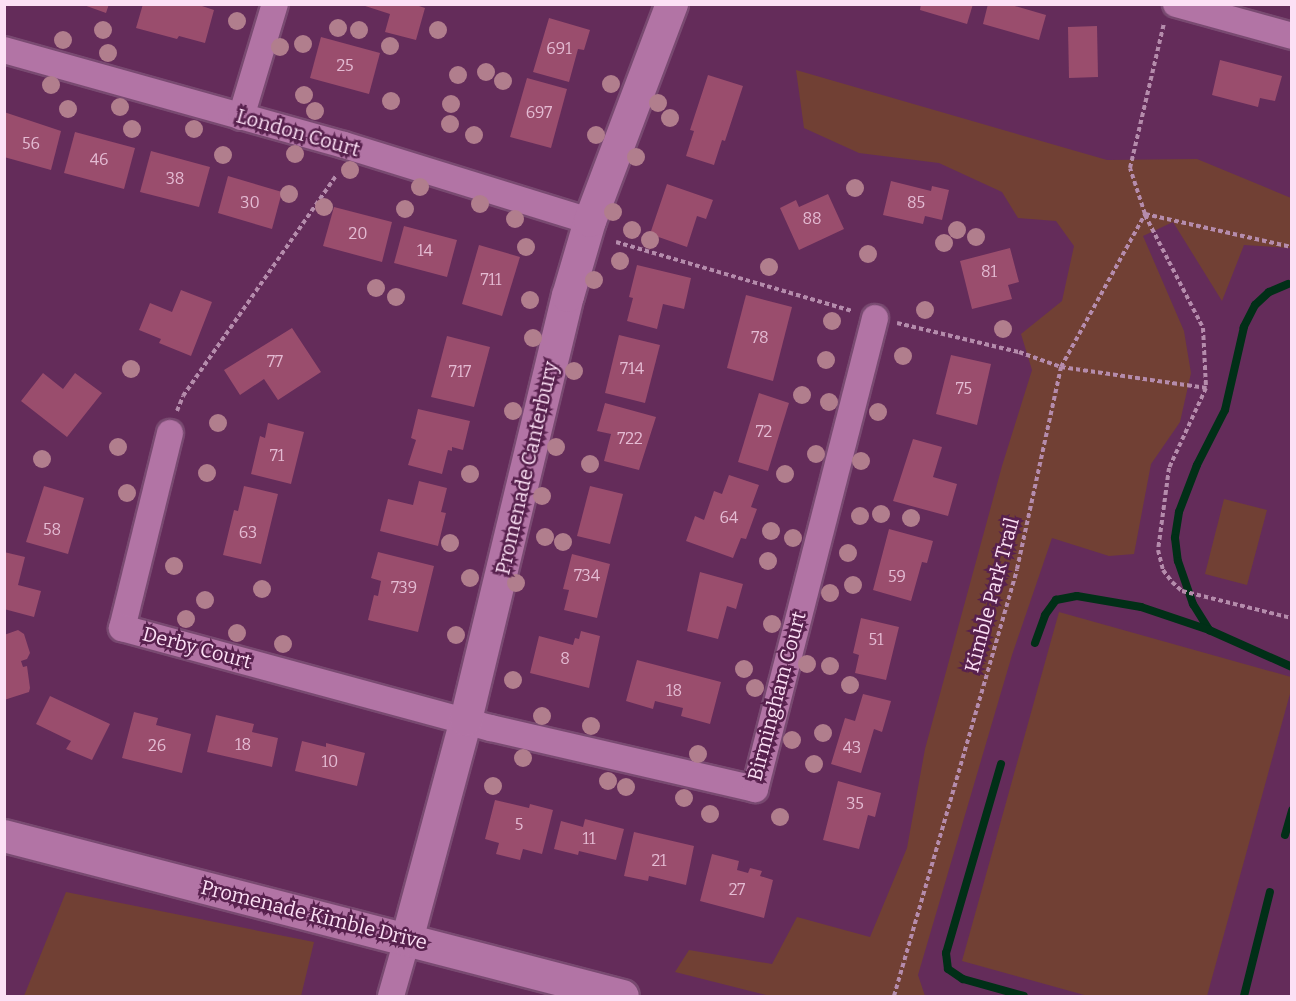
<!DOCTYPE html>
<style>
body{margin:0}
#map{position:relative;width:1296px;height:1001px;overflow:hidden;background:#642c5a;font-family:Bitter,serif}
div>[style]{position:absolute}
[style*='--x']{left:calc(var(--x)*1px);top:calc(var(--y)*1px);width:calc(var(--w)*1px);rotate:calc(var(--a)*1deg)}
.green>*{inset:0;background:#714034}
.stream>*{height:8px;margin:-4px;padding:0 4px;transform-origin:4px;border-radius:4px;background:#012f17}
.building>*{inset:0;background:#9a4d6d}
.path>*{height:4px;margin-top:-2px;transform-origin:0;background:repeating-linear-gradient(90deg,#b58cac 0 4.5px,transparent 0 7.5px)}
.roads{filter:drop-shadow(2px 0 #794a71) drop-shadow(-2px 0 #794a71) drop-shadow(0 2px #794a71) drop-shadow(0 -2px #794a71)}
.minor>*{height:26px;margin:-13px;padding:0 13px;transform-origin:13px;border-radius:13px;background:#b274a5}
.tertiary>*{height:32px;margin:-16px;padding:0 16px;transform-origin:16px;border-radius:16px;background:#b274a5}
.trees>*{width:18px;height:18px;margin:-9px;border-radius:50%;background:#b17e8d}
span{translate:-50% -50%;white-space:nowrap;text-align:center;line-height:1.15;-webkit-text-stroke:5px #58214e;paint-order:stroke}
.number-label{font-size:16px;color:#e4bbd3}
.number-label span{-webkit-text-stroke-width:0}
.street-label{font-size:20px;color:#fce0f5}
.frame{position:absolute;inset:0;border:6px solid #fce0f5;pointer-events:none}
</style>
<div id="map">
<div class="green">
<i style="clip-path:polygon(796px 70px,1107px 160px,1197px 159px,1291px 198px,1291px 248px,1244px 245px,1222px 301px,1173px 222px,1143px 236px,1184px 331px,1191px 373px,1180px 422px,1151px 464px,1134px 554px,1109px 556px,1052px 538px,1012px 655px,918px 975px,925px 996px,770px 996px,675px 972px,689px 950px,772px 964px,797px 917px,870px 937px,907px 848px,925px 749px,1002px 466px,1032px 370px,1021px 334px,1062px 301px,1074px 246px,1056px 221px,1018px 218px,1002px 192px,939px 163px,859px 153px,804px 128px)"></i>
<i style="clip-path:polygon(1224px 499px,1267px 510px,1247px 585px,1205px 574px)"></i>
<i style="clip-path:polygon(1059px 612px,1291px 677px,1291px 690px,1207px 996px,1088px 996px,962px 961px)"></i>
<i style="clip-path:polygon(66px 892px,314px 942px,301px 996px,24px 996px)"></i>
</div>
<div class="stream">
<i style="--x:1288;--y:284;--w:21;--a:157"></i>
<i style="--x:1269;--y:292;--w:19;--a:137"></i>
<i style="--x:1255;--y:305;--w:25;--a:117"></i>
<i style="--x:1244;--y:327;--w:85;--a:102.9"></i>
<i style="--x:1225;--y:410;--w:62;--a:117"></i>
<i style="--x:1197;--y:465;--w:50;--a:111"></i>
<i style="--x:1179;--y:512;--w:26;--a:99"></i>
<i style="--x:1175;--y:538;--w:23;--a:83"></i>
<i style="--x:1178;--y:561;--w:46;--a:70.8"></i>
<i style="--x:1193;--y:604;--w:31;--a:58"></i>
<i style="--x:1209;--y:630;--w:91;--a:24"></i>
<i style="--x:1035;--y:643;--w:30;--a:-70"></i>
<i style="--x:1045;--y:615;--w:19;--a:-54"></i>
<i style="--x:1056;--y:600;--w:21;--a:-11"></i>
<i style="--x:1077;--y:596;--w:65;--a:9.8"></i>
<i style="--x:1141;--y:607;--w:72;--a:18.7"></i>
<i style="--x:1001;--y:764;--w:197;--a:106.2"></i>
<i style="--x:946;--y:953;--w:16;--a:83"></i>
<i style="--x:948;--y:969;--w:18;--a:34"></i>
<i style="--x:963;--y:979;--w:63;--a:15.6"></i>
<i style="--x:1285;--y:835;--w:26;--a:-74"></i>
<i style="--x:1244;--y:996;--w:107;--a:-76"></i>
</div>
<div class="building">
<i style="clip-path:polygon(81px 4px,109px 4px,106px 13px)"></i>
<i style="clip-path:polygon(143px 4px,196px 4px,214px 10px,205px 43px,179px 36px,177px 39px,136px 28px)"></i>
<i style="clip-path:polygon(359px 4px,413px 4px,425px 8px,416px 40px,385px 32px,390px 14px)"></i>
<i style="clip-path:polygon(921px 4px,973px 4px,967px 24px,920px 10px)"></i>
<i style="clip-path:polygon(988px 4px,1008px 4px,1046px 15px,1039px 40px,983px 24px)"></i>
<i style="clip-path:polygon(549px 18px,590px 30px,584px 50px,578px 49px,569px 82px,533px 72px)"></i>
<i style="clip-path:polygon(1097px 26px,1098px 77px,1069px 78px,1068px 27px)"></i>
<i style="clip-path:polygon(321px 37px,380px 53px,369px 94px,310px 78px)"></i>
<i style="clip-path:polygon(1220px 60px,1282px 76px,1275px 101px,1260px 98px,1258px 107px,1212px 95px)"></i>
<i style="clip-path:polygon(708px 75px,743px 86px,725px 141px,722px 140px,714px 165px,686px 156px,694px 131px,690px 130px)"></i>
<i style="clip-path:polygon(527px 78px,567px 89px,551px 148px,510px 137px)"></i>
<i style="clip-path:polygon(4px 112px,61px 131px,51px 170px,4px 157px)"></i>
<i style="clip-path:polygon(75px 132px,135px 148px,124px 189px,64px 173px)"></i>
<i style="clip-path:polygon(151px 151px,210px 167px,199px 207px,140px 192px)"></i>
<i style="clip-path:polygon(228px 176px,282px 192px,272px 229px,218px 213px)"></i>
<i style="clip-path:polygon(891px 181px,931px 191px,932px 186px,949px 190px,942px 220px,925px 216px,923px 224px,883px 215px)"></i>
<i style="clip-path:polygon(667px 184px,713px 200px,706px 219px,697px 216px,687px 247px,650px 234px)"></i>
<i style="clip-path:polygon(828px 194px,844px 229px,799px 250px,780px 208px,796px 200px,799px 207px)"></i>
<i style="clip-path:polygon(334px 207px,392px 222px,382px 262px,323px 246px)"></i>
<i style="clip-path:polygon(404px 226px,457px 240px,447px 277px,394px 263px)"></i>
<i style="clip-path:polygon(479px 245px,520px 257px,502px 316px,462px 304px)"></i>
<i style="clip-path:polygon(1010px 248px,1019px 282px,1008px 285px,1012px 299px,972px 309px,960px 261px)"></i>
<i style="clip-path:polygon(637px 265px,691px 278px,684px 309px,663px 304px,657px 329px,627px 321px,633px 298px,629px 297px)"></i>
<i style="clip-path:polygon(181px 290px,212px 302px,191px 356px,159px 343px,161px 339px,139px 330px,150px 303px,172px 312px)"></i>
<i style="clip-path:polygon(746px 295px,792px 307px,773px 381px,727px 368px)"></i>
<i style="clip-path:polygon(292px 328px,321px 372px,278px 400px,264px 379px,240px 395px,224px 370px)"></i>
<i style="clip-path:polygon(619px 335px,660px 345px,645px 403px,605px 393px)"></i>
<i style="clip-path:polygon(447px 336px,490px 347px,474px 407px,431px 397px)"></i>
<i style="clip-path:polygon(951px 355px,991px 364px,977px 425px,936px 414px)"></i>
<i style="clip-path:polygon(43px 373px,63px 389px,75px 373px,102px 393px,67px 437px,21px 401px)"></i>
<i style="clip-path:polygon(759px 393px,789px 403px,768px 471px,738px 462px)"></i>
<i style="clip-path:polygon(605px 403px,656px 417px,639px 470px,604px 461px,611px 434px,597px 431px)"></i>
<i style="clip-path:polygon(418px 409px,470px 421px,463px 450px,452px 447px,452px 451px,448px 450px,442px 474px,408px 465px,416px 440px,411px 438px)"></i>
<i style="clip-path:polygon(268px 423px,304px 432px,291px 484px,251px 474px,260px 436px,265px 438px)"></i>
<i style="clip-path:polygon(913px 439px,942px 447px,933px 477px,957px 484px,948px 516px,893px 501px)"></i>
<i style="clip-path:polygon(729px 475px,759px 485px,751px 507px,757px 509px,746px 539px,741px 538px,733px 558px,686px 541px,695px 516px,704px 520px,714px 491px,722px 494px)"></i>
<i style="clip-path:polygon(419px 481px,447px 488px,441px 512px,446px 513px,438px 546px,380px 531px,388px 499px,413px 505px)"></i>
<i style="clip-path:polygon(44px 486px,84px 498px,68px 554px,26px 542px)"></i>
<i style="clip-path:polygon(244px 486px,278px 494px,261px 564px,223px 555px,234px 510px,238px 511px)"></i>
<i style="clip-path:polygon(590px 486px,623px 494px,610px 544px,577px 536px)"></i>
<i style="clip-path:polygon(889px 529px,933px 541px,927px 563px,922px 562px,911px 601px,873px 590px)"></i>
<i style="clip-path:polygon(4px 552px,25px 557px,18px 585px,41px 591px,34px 617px,4px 609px)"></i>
<i style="clip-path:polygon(378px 552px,434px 566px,418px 632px,368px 620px,374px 595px,378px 596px,381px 581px,371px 578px)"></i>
<i style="clip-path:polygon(572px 554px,610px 564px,597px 618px,564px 610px,569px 590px,563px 589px)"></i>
<i style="clip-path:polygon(700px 572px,743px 584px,736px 609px,727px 606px,718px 639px,687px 631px)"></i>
<i style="clip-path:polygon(861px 618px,899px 627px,886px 680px,855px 673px,859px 655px,853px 653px)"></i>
<i style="clip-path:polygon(18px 630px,24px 634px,30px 653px,27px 659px,21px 661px,23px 667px,27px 666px,30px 688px,29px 692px,4px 700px,4px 635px)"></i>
<i style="clip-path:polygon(581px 631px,600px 636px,589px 688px,530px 673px,539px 636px,573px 645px,575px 638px,579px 639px)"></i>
<i style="clip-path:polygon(637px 660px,721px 682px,710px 724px,681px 716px,683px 708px,655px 701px,653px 709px,626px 701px)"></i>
<i style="clip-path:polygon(863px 694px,891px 701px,882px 732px,874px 729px,861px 773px,831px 764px,845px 718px,855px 721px)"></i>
<i style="clip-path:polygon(50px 696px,110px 724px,92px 760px,66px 749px,71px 741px,36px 724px)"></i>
<i style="clip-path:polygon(134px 712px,158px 718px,156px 725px,191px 734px,182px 773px,122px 758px)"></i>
<i style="clip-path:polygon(216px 715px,254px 724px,252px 732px,278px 738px,272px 767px,207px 752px)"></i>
<i style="clip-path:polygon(302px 741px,326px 747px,326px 743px,365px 753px,357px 786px,295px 771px)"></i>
<i style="clip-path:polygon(838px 781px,881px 793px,875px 817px,868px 815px,859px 849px,823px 840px)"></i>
<i style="clip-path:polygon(495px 800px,529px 808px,530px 804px,553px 810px,542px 854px,523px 849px,520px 860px,496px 854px,499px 843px,485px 839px)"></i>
<i style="clip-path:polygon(585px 819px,624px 829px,616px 860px,579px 851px,578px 855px,554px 849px,561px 821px,583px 827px)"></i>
<i style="clip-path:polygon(634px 832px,694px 846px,686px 885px,649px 876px,648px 881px,624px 876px)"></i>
<i style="clip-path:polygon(712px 854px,739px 861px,737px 870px,748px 873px,750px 868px,762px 871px,760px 876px,773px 880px,764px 918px,700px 901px)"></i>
</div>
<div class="path">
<i style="--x:1145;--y:214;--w:151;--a:12.7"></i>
<i style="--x:1145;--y:215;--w:127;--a:62.8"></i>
<i style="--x:1203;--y:328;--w:60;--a:87.1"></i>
<i style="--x:1206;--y:388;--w:88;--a:114.8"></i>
<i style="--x:1169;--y:468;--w:83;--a:97.6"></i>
<i style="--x:1158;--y:550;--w:21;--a:76"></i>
<i style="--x:1163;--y:570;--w:15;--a:53"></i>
<i style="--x:1172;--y:582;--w:13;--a:42"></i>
<i style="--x:1182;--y:591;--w:112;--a:13.9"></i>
<i style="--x:616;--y:242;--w:246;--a:16.3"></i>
<i style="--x:897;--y:323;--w:125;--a:13.4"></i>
<i style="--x:1019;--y:352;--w:45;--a:19.7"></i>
<i style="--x:1061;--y:367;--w:147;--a:8.2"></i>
<i style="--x:177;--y:411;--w:16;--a:-68"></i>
<i style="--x:183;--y:396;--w:268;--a:-55.2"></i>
<i style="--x:894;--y:996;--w:444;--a:-73.9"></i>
<i style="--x:1017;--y:569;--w:207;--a:-77.7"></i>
<i style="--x:1061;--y:367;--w:175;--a:-61.2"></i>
<i style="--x:1145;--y:214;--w:48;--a:-108.1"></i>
<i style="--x:1130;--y:168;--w:149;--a:-76.8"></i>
</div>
<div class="roads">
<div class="minor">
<i style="--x:1176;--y:4;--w:120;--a:15.4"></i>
<i style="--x:4;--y:50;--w:353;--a:15.6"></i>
<i style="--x:344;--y:145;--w:257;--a:17.2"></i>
<i style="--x:241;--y:117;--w:118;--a:-73.3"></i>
<i style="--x:170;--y:433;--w:201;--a:103.8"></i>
<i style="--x:122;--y:628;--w:382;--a:15.2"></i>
<i style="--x:491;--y:728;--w:271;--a:13"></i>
<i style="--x:755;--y:789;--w:486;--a:-75.7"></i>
<i style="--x:391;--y:996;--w:58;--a:-74.1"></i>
</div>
<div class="tertiary">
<i style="--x:4;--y:836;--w:639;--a:14.49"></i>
<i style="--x:407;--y:940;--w:228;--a:-75"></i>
<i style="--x:466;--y:720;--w:436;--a:-76.5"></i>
<i style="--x:568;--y:296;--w:78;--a:-73.7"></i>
<i style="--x:590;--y:221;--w:232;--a:-69.3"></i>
</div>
</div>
<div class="trees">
<i style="left:237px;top:21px"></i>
<i style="left:338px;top:28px"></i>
<i style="left:103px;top:30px"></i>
<i style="left:359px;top:30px"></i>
<i style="left:438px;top:30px"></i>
<i style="left:63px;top:40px"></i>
<i style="left:303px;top:44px"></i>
<i style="left:390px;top:46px"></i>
<i style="left:280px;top:47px"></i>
<i style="left:108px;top:53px"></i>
<i style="left:486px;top:72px"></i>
<i style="left:458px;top:75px"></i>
<i style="left:503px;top:81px"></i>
<i style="left:611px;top:84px"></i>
<i style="left:51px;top:85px"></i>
<i style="left:304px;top:95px"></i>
<i style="left:391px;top:101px"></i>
<i style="left:658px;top:103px"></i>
<i style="left:451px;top:104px"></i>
<i style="left:120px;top:107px"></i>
<i style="left:68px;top:109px"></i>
<i style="left:315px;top:111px"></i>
<i style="left:670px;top:118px"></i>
<i style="left:450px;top:124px"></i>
<i style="left:132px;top:129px"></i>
<i style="left:194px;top:129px"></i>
<i style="left:474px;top:135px"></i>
<i style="left:596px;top:135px"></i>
<i style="left:295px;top:154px"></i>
<i style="left:223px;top:155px"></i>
<i style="left:636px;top:157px"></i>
<i style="left:350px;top:170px"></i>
<i style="left:420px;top:187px"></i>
<i style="left:855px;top:188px"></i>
<i style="left:289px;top:194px"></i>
<i style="left:480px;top:204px"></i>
<i style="left:324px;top:207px"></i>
<i style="left:405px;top:209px"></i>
<i style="left:613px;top:212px"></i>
<i style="left:515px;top:219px"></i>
<i style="left:632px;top:230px"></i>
<i style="left:957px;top:230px"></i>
<i style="left:976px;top:237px"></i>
<i style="left:650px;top:240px"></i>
<i style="left:944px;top:243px"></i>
<i style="left:526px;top:247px"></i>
<i style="left:868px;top:254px"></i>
<i style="left:620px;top:261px"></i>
<i style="left:769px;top:267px"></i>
<i style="left:594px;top:280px"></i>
<i style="left:376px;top:288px"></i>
<i style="left:396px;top:297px"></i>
<i style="left:530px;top:300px"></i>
<i style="left:925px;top:310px"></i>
<i style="left:832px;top:321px"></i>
<i style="left:1003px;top:329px"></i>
<i style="left:533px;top:338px"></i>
<i style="left:903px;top:356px"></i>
<i style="left:826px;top:360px"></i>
<i style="left:131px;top:369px"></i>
<i style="left:574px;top:371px"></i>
<i style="left:802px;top:395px"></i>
<i style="left:829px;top:402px"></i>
<i style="left:513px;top:411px"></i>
<i style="left:878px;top:412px"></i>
<i style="left:218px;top:423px"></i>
<i style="left:118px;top:447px"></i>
<i style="left:556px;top:447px"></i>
<i style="left:816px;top:454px"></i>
<i style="left:42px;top:459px"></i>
<i style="left:861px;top:461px"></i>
<i style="left:590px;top:464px"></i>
<i style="left:207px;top:473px"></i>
<i style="left:470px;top:474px"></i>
<i style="left:785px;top:474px"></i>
<i style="left:127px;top:493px"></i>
<i style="left:542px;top:496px"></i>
<i style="left:881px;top:514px"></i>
<i style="left:860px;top:516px"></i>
<i style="left:911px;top:518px"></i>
<i style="left:771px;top:531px"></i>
<i style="left:545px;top:537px"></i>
<i style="left:793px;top:538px"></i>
<i style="left:563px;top:542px"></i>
<i style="left:450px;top:543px"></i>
<i style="left:848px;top:553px"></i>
<i style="left:768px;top:561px"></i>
<i style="left:174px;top:566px"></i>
<i style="left:470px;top:578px"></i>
<i style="left:516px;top:583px"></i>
<i style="left:853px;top:585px"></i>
<i style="left:262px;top:589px"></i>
<i style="left:830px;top:593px"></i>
<i style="left:205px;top:600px"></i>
<i style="left:186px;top:619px"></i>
<i style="left:772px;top:624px"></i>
<i style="left:237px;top:633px"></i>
<i style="left:456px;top:635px"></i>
<i style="left:283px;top:644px"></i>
<i style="left:807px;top:664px"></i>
<i style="left:830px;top:666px"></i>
<i style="left:744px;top:669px"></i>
<i style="left:513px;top:680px"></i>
<i style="left:850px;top:685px"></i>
<i style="left:755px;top:688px"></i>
<i style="left:542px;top:716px"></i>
<i style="left:591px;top:726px"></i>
<i style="left:823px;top:733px"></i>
<i style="left:792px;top:740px"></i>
<i style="left:698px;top:754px"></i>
<i style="left:523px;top:758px"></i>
<i style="left:814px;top:764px"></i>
<i style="left:608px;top:781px"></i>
<i style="left:493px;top:786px"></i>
<i style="left:626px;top:787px"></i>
<i style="left:684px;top:798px"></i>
<i style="left:710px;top:814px"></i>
<i style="left:780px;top:817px"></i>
</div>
<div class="number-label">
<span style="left:559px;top:49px">691</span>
<span style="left:345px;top:66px">25</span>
<span style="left:539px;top:113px">697</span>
<span style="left:31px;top:144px">56</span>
<span style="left:99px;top:160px">46</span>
<span style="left:175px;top:179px">38</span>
<span style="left:250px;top:203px">30</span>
<span style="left:916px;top:203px">85</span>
<span style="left:812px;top:219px">88</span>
<span style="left:358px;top:234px">20</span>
<span style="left:425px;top:251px">14</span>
<span style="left:989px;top:272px">81</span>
<span style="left:491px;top:280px">711</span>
<span style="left:760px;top:338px">78</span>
<span style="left:275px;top:362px">77</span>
<span style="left:632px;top:369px">714</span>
<span style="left:460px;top:372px">717</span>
<span style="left:964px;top:389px">75</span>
<span style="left:764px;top:432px">72</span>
<span style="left:630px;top:439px">722</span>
<span style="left:277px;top:456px">71</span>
<span style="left:729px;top:518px">64</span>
<span style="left:52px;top:530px">58</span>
<span style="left:248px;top:533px">63</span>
<span style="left:587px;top:576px">734</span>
<span style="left:897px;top:577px">59</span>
<span style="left:404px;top:588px">739</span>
<span style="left:876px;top:640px">51</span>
<span style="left:565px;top:659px">8</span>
<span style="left:674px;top:691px">18</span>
<span style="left:243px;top:745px">18</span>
<span style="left:157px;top:746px">26</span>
<span style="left:852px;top:748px">43</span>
<span style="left:330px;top:762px">10</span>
<span style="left:855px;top:804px">35</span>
<span style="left:519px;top:825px">5</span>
<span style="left:589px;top:839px">11</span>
<span style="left:659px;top:861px">21</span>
<span style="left:737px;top:890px">27</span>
</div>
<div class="street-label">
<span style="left:298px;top:133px;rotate:16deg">London Court</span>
<span style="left:527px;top:468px;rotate:-77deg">Promenade Canterbury</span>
<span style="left:992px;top:595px;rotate:-75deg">Kimble Park Trail</span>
<span style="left:197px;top:648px;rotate:15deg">Derby Court</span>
<span style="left:777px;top:696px;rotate:-75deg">Birmingham Court</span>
<span style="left:314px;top:915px;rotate:14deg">Promenade Kimble Drive</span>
</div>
<div class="frame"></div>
</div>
